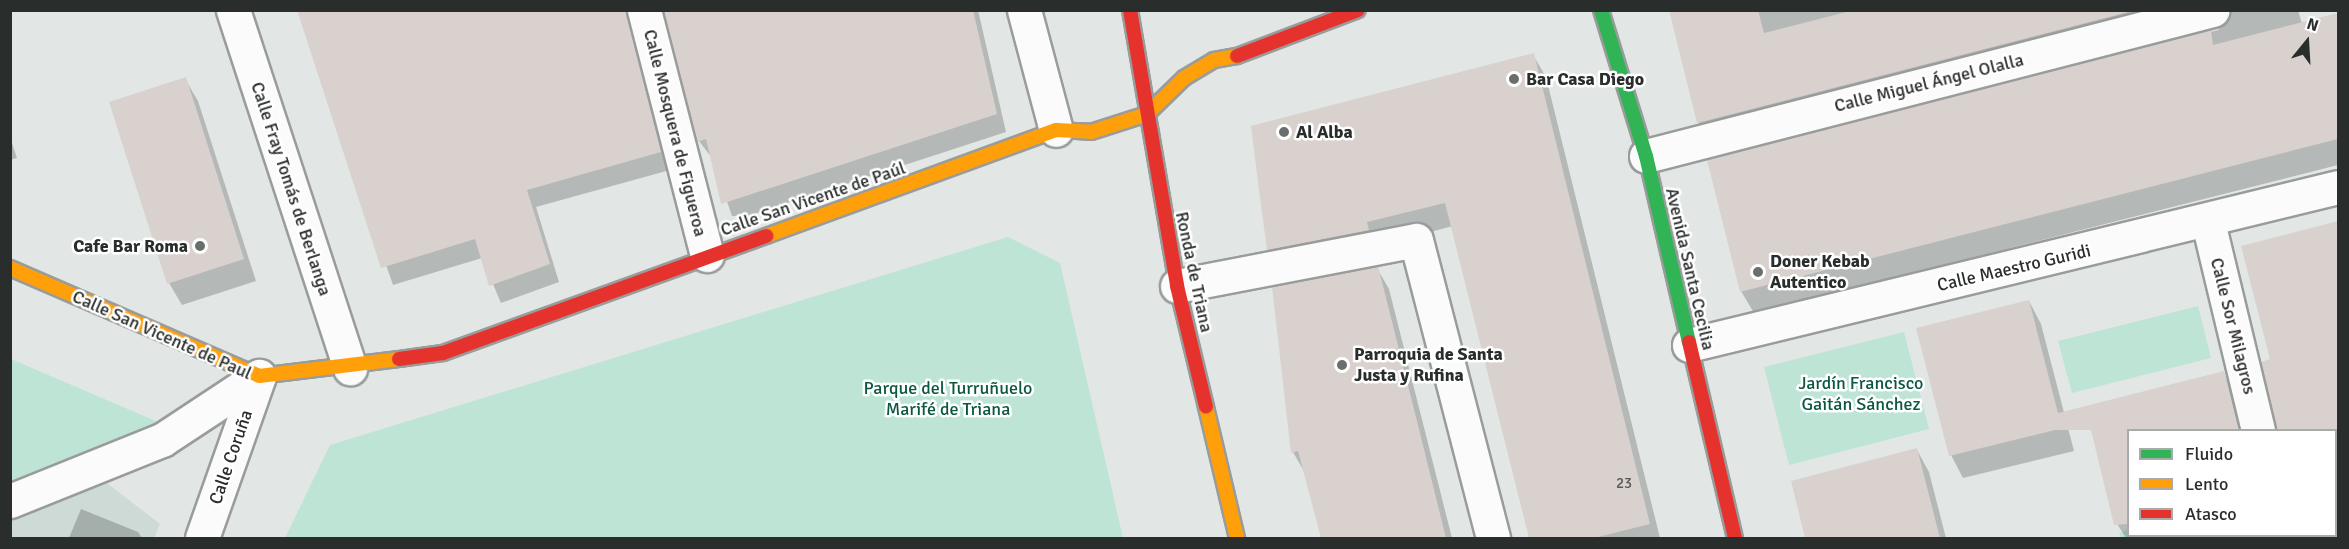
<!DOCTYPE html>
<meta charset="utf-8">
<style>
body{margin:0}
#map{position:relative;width:2349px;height:549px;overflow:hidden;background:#e2e7e5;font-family:Signika,sans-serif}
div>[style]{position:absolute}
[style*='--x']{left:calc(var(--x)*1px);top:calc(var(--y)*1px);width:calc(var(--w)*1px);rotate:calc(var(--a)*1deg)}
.built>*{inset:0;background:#cedad5}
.green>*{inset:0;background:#bee4d5}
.shadow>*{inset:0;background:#0003}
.building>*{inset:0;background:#d8d1ce}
.roads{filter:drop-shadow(2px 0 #999c9b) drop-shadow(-2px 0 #999c9b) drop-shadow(0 2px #999c9b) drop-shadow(0 -2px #999c9b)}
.street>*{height:33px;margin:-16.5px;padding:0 16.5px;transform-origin:16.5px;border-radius:16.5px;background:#fbfbfb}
.fast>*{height:14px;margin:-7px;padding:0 7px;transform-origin:7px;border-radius:7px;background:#30b455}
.slow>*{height:14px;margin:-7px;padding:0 7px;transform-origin:7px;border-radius:7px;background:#ff9f0a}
.jam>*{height:14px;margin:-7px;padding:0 7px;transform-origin:7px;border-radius:7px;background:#e5322d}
.dots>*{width:16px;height:16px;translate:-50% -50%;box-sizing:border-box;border:3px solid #fff;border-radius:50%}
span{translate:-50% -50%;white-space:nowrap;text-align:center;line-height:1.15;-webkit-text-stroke:5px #fff;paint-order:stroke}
.number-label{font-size:15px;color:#585856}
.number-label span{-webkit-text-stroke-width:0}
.poi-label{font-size:18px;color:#292d2b;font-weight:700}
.left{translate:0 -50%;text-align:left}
.right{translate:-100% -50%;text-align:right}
.street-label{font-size:18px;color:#292d2b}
.park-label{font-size:18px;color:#0b5842}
.frame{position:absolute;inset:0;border:12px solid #292d2b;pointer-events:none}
.legend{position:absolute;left:2127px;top:429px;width:210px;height:108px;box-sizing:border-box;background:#fff;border:2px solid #a9abaa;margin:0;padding:8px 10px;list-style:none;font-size:18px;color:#292d2b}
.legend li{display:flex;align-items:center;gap:12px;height:30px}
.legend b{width:30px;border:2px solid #a9abaa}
.north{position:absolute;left:2277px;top:12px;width:60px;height:60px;-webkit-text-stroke:4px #fff;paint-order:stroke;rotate:18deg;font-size:16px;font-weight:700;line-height:24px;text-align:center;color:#292d2b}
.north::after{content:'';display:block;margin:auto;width:21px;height:27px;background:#292d2b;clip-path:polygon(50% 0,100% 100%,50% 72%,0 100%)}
</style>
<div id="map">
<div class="built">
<i style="clip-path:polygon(103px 480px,160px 524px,154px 538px,11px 538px,11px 517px)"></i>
</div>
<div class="green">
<i style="clip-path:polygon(1008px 237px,1060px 263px,1123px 538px,285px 538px,330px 445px)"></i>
<i style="clip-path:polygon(2198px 306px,2211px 358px,2072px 393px,2058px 341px)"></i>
<i style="clip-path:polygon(1904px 332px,1929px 429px,1789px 465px,1764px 367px)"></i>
<i style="clip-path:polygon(11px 359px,158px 422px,156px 431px,11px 485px)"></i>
<i style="clip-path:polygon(2128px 530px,2128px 536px,2294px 536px,2121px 538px,2119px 533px)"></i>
</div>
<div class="shadow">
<i style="clip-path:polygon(298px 10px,648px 10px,670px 170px,536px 207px,559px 282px,501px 303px,482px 258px,393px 285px)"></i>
<i style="clip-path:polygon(662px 10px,978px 10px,1006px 132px,748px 216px,732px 216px,712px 158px,699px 141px)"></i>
<i style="clip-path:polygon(1671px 10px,2298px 10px,2302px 24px,2338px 15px,2338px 165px,1754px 313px,1741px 291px,1708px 161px,2218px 30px,2230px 16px,1712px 145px,1699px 123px)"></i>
<i style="clip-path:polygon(1533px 55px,1546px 77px,1660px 538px,1530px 538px,1453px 226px,1281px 271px,1268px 249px)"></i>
<i style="clip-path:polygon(185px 79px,198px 101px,256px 281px,182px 305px,169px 283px)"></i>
<i style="clip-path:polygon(10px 137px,17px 158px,10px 160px)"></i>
<i style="clip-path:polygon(2338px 223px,2338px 508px,2336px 513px,2336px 430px,2276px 430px,2271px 360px,2243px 247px)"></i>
<i style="clip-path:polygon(1377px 268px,1389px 289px,1452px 538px,1323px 538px,1305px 473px,1293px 452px)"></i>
<i style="clip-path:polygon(2029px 301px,2041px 324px,2074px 451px,1963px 478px,1951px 455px)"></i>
<i style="clip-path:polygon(2224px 373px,2246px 430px,2128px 430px,2128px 536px,2145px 536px,2126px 538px,2114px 519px,2086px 407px)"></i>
<i style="clip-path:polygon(1917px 450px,1929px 472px,1946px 538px,1807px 538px,1792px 482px)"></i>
<i style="clip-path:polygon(81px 509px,138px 532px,142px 538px,69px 538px)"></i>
<i style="clip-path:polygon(2338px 522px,2338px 538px,2316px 538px,2336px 536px)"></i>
</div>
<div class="building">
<i style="clip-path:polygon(297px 10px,626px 10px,661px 152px,527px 190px,550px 264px,489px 286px,475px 239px,381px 268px)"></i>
<i style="clip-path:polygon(663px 10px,973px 10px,997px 114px,721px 204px,706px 139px,697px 142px)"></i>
<i style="clip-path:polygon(1669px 10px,1758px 10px,1764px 33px,1854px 10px,2136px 10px,1697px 123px)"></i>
<i style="clip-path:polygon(2338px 13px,2338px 139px,1740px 292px,1707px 160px,2211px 30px,2213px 45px)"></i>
<i style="clip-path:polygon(1534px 53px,1650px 524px,1594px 538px,1529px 538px,1445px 203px,1367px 222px,1369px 230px,1267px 250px,1260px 198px,1251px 126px)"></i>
<i style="clip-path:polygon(186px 77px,244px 259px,167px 284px,109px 102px)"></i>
<i style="clip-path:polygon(2338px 221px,2338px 430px,2276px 430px,2261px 362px,2270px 359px,2241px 246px)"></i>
<i style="clip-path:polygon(1378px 266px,1417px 421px,1446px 538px,1321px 538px,1298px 451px,1291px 453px,1272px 287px)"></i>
<i style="clip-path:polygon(2029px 300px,2058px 413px,2224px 371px,2239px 430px,2128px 430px,2128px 524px,2114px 525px,2091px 430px,2055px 430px,1949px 456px,1916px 328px)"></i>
<i style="clip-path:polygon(1917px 448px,1940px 538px,1805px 538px,1791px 481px)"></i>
</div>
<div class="roads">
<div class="street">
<i style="--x:233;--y:10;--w:377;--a:71.9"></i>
<i style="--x:644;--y:10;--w:253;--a:75.6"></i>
<i style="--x:1024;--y:10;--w:124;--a:75.1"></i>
<i style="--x:1646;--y:156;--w:585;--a:-14.44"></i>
<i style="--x:2208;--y:222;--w:214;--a:76.5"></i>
<i style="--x:1177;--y:286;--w:243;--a:-10.9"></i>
<i style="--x:1416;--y:240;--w:308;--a:75.5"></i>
<i style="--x:1689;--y:345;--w:668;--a:-13.68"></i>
<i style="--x:10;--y:501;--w:164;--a:-21.9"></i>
<i style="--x:162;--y:440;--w:116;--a:-33.4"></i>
<i style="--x:2336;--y:503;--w:2;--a:-27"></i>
<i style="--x:202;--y:538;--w:172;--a:-70.6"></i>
<i style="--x:2192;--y:538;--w:12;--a:-9"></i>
</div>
<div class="fast">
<i style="--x:1601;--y:10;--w:153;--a:72.9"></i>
<i style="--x:1646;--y:156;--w:191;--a:77"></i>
</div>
<div class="slow">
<i style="--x:766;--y:236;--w:309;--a:-20.1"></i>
<i style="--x:1056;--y:130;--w:35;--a:3"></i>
<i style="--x:1091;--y:132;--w:59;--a:-17.8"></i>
<i style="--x:1147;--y:114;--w:52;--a:-44.2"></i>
<i style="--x:1184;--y:78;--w:35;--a:-31"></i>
<i style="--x:1214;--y:60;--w:23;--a:-10"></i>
<i style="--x:10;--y:268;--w:271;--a:23.4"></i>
<i style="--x:259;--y:376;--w:141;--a:-6.9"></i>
<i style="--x:1206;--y:407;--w:135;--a:76.7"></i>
</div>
<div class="jam">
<i style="--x:1130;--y:10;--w:280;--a:80.3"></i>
<i style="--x:1177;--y:286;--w:124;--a:76.5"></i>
<i style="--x:1237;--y:56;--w:129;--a:-20.8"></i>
<i style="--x:1689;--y:342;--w:201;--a:76.8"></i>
<i style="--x:399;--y:359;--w:44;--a:-7.8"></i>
<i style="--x:443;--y:353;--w:344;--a:-19.9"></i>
</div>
</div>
<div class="dots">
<i style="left:1514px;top:79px;background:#6a6e6c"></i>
<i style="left:1284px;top:132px;background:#6a6e6c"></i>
<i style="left:200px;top:246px;background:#6a6e6c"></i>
<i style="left:1758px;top:272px;background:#6a6e6c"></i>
<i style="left:1342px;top:365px;background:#6a6e6c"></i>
</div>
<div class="number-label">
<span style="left:1624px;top:484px">23</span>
</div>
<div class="poi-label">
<span class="left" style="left:1526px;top:79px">Bar Casa Diego</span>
<span class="left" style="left:1296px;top:132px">Al Alba</span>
<span class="right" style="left:188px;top:246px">Cafe Bar Roma</span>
<span class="left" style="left:1770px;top:272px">Doner Kebab<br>Autentico</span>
<span class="left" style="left:1354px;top:365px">Parroquia de Santa<br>Justa y Rufina</span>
</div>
<div class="street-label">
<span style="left:1929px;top:83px;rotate:-14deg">Calle Miguel Ángel Olalla</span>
<span style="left:675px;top:133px;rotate:76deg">Calle Mosquera de Figueroa</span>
<span style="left:291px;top:189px;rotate:72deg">Calle Fray Tomás de Berlanga</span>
<span style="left:813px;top:199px;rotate:-19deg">Calle San Vicente de Paúl</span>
<span style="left:2014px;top:268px;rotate:-13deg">Calle Maestro Guridi</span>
<span style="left:1690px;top:269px;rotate:77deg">Avenida Santa Cecilia</span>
<span style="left:1194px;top:272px;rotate:78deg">Ronda de Triana</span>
<span style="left:2233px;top:326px;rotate:76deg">Calle Sor Milagros</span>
<span style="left:162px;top:335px;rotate:24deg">Calle San Vicente de Paul</span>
<span style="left:231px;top:457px;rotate:-71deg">Calle Coruña</span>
</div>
<div class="park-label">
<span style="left:1861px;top:394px">Jardín Francisco<br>Gaitán Sánchez</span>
<span style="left:948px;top:399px">Parque del Turruñuelo<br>Marifé de Triana</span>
</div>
<div class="frame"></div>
<ul class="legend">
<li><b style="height:8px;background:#30b455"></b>Fluido</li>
<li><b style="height:8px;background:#ff9f0a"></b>Lento</li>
<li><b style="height:8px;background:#e5322d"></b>Atasco</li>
</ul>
<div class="north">N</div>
</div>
